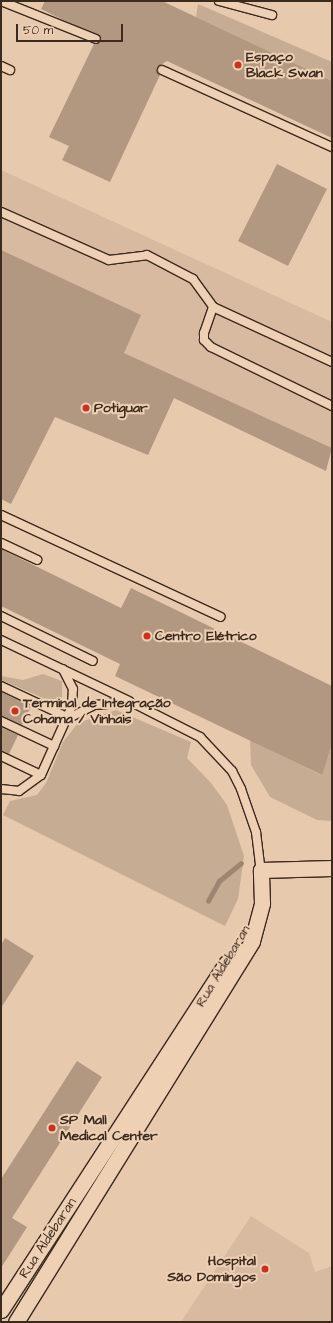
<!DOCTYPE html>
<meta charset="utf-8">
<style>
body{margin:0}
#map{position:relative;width:333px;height:1323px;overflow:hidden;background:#e7c9ae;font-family:"Architects Daughter",sans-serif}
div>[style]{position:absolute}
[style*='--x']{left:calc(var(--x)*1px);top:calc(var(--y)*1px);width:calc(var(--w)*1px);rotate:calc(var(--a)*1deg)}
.built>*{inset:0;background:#d7baa0}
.green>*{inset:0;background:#c7ac94}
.stream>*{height:4.5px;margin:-2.25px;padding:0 2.25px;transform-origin:2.25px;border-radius:2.25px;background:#9d8671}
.building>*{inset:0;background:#b29881}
.roads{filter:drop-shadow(1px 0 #3b2a1e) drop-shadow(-1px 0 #3b2a1e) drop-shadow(0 1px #3b2a1e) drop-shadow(0 -1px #3b2a1e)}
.lane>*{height:8px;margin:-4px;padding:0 4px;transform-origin:4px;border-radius:4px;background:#eed0b4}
.street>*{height:15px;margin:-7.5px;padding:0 7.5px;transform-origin:7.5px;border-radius:7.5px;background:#eed0b4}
.dots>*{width:11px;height:11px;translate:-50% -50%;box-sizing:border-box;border:2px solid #eed0b4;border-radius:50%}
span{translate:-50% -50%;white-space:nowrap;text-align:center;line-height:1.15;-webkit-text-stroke:4px #eed0b4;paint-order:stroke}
.poi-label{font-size:14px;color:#3b2a1e;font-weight:700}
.left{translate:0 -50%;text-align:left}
.right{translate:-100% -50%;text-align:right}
.street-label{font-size:14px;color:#3b2a1e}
.frame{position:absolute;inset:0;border:2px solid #3b2a1e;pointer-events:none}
.scale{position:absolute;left:16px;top:24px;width:107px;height:18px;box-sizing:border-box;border:2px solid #3b2a1e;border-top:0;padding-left:5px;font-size:12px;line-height:14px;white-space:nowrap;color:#3b2a1e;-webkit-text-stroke:3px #eed0b4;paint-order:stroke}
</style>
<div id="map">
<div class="built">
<i style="clip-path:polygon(1px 170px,332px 322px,332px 448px,1px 297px)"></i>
<i style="clip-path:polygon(251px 1216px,309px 1253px,315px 1272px,332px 1266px,332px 1322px,181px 1322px)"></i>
</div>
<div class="green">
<i style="clip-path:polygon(198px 4px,332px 62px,332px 81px,196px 17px)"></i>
<i style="clip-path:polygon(43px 674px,62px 681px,62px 700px,50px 701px,1px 680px,1px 676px,23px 680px)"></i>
<i style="clip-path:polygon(116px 710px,191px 742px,187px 758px,211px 783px,227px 805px,244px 856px,238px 899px,225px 926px,3px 815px,10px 801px,37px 795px,46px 783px,63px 742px,78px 723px)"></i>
<i style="clip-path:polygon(250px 740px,321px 775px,332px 744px,332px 821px,317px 820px,270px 797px,251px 765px)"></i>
</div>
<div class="stream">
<i style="--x:208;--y:901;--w:23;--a:-61"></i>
<i style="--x:219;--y:881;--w:28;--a:-39"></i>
</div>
<div class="building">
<i style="clip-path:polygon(45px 1px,162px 1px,332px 81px,332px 138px,167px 61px,157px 67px,160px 75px,110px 182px,62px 160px,69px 146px,49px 137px,94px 44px,101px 39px,41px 9px)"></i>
<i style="clip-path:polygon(277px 164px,327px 189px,288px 266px,238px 241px)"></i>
<i style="clip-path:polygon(1px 250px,141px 315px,124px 353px,332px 448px,326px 471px,174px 398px,148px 455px,55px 417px,11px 504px,1px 499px)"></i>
<i style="clip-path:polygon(1px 549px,121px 608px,131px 588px,332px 686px,332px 744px,322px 775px,115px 676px,120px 664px,1px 606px)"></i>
<i style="clip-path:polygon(1px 692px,31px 706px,22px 725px,1px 716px)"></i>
<i style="clip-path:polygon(1px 727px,18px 735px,9px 754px,1px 751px)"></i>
<i style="clip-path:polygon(5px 938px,34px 956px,1px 1008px,1px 945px)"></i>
<i style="clip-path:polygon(77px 1061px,102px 1077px,12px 1218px,27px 1227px,1px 1268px,1px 1179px)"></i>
</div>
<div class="roads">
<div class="lane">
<i style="--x:1;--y:1;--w:102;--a:21.8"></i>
<i style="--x:219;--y:1;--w:55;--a:14.8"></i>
<i style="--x:1;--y:66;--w:10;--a:24"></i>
<i style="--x:162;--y:70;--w:187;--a:24.4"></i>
<i style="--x:1;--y:212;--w:118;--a:24"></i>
<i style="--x:109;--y:260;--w:38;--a:-7"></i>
<i style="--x:147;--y:255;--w:52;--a:27.6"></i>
<i style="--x:193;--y:279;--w:34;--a:54"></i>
<i style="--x:213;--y:307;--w:131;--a:24.8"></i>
<i style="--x:213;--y:307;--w:28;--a:109"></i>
<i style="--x:204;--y:333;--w:7;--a:90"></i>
<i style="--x:204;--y:340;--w:10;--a:45"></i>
<i style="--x:211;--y:347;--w:135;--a:26"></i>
<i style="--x:1;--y:515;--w:242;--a:24.9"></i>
<i style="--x:1;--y:543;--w:40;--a:25"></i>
<i style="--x:1;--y:616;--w:102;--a:26.1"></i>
<i style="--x:1;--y:640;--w:142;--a:25.5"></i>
<i style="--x:1;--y:686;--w:75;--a:25.2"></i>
<i style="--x:69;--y:718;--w:28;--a:-27"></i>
<i style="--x:94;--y:705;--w:29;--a:-4"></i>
<i style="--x:123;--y:703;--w:14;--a:8"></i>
<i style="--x:137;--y:705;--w:71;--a:26.9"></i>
<i style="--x:200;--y:737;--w:47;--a:46.7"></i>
<i style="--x:232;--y:771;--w:20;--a:63"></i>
<i style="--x:241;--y:789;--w:46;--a:70.8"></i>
<i style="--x:256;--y:832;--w:38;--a:83"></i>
<i style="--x:1;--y:721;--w:59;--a:25.3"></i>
<i style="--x:1;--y:756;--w:44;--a:25.4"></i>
<i style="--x:1;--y:789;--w:18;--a:6"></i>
<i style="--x:19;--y:791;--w:27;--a:-36"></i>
<i style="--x:41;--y:775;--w:76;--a:-65.8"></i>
<i style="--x:72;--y:706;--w:17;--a:-87"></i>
<i style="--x:73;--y:689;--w:22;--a:-117"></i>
</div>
<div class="street">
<i style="--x:261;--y:870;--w:71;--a:-1.6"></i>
<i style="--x:1;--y:1310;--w:414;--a:-57"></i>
<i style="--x:16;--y:1322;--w:448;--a:-58.2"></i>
<i style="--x:252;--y:941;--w:39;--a:-75"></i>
<i style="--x:262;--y:903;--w:33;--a:-92"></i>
</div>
</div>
<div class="dots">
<i style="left:238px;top:65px;background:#c8321e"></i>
<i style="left:86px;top:408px;background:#c8321e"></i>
<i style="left:147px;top:636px;background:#c8321e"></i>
<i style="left:15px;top:711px;background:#c8321e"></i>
<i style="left:52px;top:1128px;background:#c8321e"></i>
<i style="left:265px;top:1269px;background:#c8321e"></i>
</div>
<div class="poi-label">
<span class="left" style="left:246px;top:65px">Espaço<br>Black Swan</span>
<span class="left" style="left:94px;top:408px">Potiguar</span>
<span class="left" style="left:155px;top:636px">Centro Elétrico</span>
<span class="left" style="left:23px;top:711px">Terminal de Integração<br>Cohama / Vinhais</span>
<span class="left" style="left:60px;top:1128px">SP Mall<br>Medical Center</span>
<span class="right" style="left:256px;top:1269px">Hospital<br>São Domingos</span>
</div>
<div class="street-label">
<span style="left:223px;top:966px;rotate:-59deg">Rua Aldebaran</span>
<span style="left:48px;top:1238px;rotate:-57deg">Rua Aldebaran</span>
</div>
<div class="frame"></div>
<div class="scale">50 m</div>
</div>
